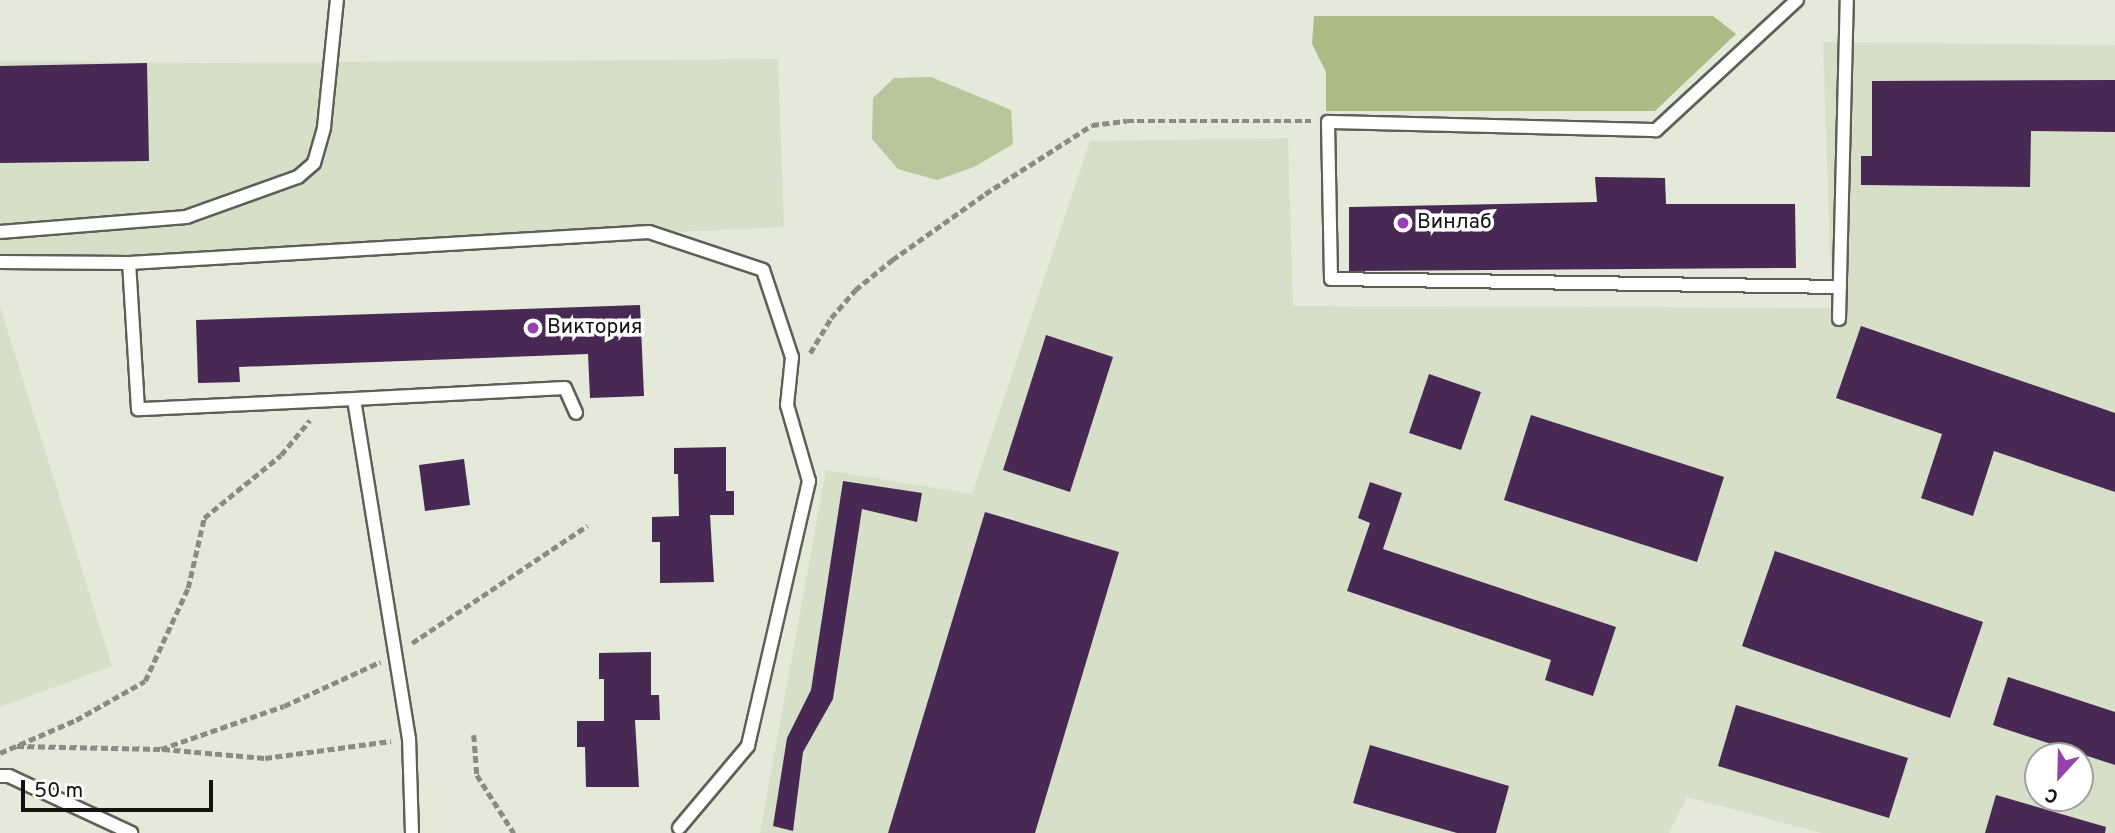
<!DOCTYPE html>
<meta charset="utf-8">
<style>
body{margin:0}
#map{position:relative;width:2115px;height:833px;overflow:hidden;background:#e4e9da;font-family:Overpass,sans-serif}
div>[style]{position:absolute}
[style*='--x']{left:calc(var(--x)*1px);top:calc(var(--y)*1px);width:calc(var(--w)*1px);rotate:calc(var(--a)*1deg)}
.built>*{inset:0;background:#d7dfc9}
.green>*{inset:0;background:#b8c69c}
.forest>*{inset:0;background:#aabc83}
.building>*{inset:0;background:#472953}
.path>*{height:4.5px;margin-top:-2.25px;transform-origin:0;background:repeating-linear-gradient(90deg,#898c82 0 7px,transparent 0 10.5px)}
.roads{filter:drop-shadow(2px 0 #5d6155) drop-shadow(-2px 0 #5d6155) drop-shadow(0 2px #5d6155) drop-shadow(0 -2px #5d6155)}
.lane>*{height:12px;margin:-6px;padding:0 6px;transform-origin:6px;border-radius:6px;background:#fff}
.dots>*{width:19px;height:19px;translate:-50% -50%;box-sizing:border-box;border:4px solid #fff;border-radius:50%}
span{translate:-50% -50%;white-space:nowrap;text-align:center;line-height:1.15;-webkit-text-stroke:7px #fff;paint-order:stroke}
.poi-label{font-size:21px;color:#11130e}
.left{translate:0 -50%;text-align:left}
.north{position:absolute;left:2024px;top:742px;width:70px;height:70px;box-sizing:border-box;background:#fff;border:2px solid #a0a19f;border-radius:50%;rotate:202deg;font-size:19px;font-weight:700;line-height:28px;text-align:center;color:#11130e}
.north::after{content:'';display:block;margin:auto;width:24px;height:32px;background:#9542b1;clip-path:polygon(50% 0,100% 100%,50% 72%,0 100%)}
.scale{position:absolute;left:21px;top:780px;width:192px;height:32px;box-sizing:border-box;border:4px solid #11130e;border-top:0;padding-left:9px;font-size:21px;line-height:24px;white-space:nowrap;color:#11130e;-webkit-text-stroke:5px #fff;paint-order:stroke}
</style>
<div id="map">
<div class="built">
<i style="clip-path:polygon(evenodd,1823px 42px,2115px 45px,2115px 833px,1822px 833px,1687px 797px,1669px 833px,760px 833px,826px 470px,972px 494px,1090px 141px,1288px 138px,1293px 306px,1832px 308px,1823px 42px,2038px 756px,2080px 756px,2080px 798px,2038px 798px,2038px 756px)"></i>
<i style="clip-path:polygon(778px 59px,784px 227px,0 263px,0 61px,203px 63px)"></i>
<i style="clip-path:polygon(0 306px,112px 666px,0 707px)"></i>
</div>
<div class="green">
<i style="clip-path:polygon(931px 77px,1011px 110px,1013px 144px,974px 167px,937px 180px,898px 169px,872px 139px,873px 98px,894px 78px)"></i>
</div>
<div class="forest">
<i style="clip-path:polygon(1314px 16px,1713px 16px,1736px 34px,1655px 111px,1326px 111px,1326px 72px,1312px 44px)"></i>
</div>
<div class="building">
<i style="clip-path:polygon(147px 63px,149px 161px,0 163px,0 66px)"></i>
<i style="clip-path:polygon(2115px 80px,2115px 132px,2031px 131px,2030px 187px,1861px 185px,1861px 156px,1872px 156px,1872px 81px)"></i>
<i style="clip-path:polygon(1595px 177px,1665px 178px,1666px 204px,1795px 204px,1796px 268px,1349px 271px,1349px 207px,1597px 202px)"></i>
<i style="clip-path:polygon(640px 305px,644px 396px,590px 398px,588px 354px,239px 367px,240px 382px,198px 383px,196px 320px)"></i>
<i style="clip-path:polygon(1861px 326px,2115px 413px,2115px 492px,1994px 451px,1973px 516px,1921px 498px,1942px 434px,1836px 398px)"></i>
<i style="clip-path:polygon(1046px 335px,1113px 357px,1070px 492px,1003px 470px)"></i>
<i style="clip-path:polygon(1429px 374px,1481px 392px,1461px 450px,1409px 433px)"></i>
<i style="clip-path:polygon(1531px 415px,1724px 477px,1697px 562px,1504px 500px)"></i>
<i style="clip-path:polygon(726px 447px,726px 491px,734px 491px,734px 515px,710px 515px,714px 582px,660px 583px,660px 542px,652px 542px,652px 517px,679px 516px,678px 474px,674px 474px,674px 448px)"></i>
<i style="clip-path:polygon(464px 459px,470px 505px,425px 511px,419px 465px)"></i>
<i style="clip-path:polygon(843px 481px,922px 493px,917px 522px,862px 509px,833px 699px,803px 752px,793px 831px,773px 826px,787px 738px,811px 690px)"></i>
<i style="clip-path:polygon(1370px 482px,1402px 493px,1383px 549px,1616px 627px,1593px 696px,1545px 680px,1551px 660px,1347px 591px,1370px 523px,1358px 518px)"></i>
<i style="clip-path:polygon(985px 512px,1119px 552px,1035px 833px,888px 833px)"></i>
<i style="clip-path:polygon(1775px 551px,1983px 622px,1950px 718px,1742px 646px)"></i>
<i style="clip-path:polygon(651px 652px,651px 695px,659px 695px,660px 720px,635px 720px,639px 787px,586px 787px,585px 747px,577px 747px,577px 721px,604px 721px,604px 679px,599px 679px,599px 653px)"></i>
<i style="clip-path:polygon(2008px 677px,2115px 712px,2115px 765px,1993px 725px)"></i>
<i style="clip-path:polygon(1736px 705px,1908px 758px,1889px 818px,1718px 766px)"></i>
<i style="clip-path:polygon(1370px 745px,1509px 786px,1496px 833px,1457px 833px,1353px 803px)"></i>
<i style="clip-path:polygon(1996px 795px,2106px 827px,2105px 833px,1985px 833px)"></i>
</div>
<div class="path">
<i style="--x:810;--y:353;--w:41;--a:-59"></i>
<i style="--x:831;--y:318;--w:37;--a:-49"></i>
<i style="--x:855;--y:290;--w:48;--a:-39"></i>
<i style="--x:892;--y:260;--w:114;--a:-35.4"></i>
<i style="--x:985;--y:194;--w:127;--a:-32.8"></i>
<i style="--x:1092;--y:125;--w:35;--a:-7"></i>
<i style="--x:1127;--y:121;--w:184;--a:0"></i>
<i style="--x:412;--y:643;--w:211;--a:-33.8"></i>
<i style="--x:474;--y:735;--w:40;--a:85.7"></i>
<i style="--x:477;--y:775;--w:69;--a:57.5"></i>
<i style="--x:17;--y:746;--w:144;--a:1.2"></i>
<i style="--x:161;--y:749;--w:130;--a:-19.3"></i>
<i style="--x:284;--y:706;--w:106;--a:-24.6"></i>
<i style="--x:163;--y:749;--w:102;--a:5"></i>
<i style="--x:265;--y:758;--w:127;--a:-7.7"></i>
<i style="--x:0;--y:753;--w:83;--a:-23.5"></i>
<i style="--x:76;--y:720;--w:79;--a:-29.5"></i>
<i style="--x:145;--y:681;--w:102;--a:-65.2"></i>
<i style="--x:188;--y:588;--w:72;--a:-77.1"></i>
<i style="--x:204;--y:518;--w:99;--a:-39.3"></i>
<i style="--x:281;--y:455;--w:45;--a:-50.4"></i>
</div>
<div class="roads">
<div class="lane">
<i style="--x:1797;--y:0;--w:192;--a:137.3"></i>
<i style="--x:1656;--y:130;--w:328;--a:-178.6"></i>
<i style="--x:1328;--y:122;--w:157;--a:88.9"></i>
<i style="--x:1331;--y:279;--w:509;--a:0.9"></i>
<i style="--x:0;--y:232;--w:187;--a:-4.6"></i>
<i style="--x:186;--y:217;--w:119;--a:-19.7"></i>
<i style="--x:298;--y:177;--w:21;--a:-41"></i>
<i style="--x:314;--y:163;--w:37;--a:-74"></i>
<i style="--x:324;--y:127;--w:128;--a:-84.2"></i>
<i style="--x:0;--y:262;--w:129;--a:0.4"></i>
<i style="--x:1839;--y:319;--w:319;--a:-88.6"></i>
<i style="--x:354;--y:399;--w:211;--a:-3"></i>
<i style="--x:565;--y:388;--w:27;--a:66"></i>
<i style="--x:0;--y:776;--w:9;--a:0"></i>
<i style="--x:9;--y:776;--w:135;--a:25"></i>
<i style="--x:412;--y:833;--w:94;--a:-91.8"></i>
<i style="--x:409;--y:739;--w:344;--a:-99.2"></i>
<i style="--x:354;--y:399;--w:216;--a:177.3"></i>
<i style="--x:138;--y:409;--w:146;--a:-93.5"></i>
<i style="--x:129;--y:263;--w:521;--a:-3.41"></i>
<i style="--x:649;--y:232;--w:120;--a:18.4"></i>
<i style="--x:763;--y:270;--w:92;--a:71.6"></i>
<i style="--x:792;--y:357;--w:48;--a:95.9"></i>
<i style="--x:787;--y:405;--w:79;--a:73.9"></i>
<i style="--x:809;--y:481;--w:272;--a:103"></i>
<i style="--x:748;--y:746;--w:107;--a:130.1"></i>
</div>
</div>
<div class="dots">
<i style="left:1403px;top:223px;background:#9542b1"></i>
<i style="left:533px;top:328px;background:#9542b1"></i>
</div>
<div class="poi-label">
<span class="left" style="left:1417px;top:223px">Винлаб</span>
<span class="left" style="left:547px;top:328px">Виктория</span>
</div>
<div class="north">С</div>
<div class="scale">50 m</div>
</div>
